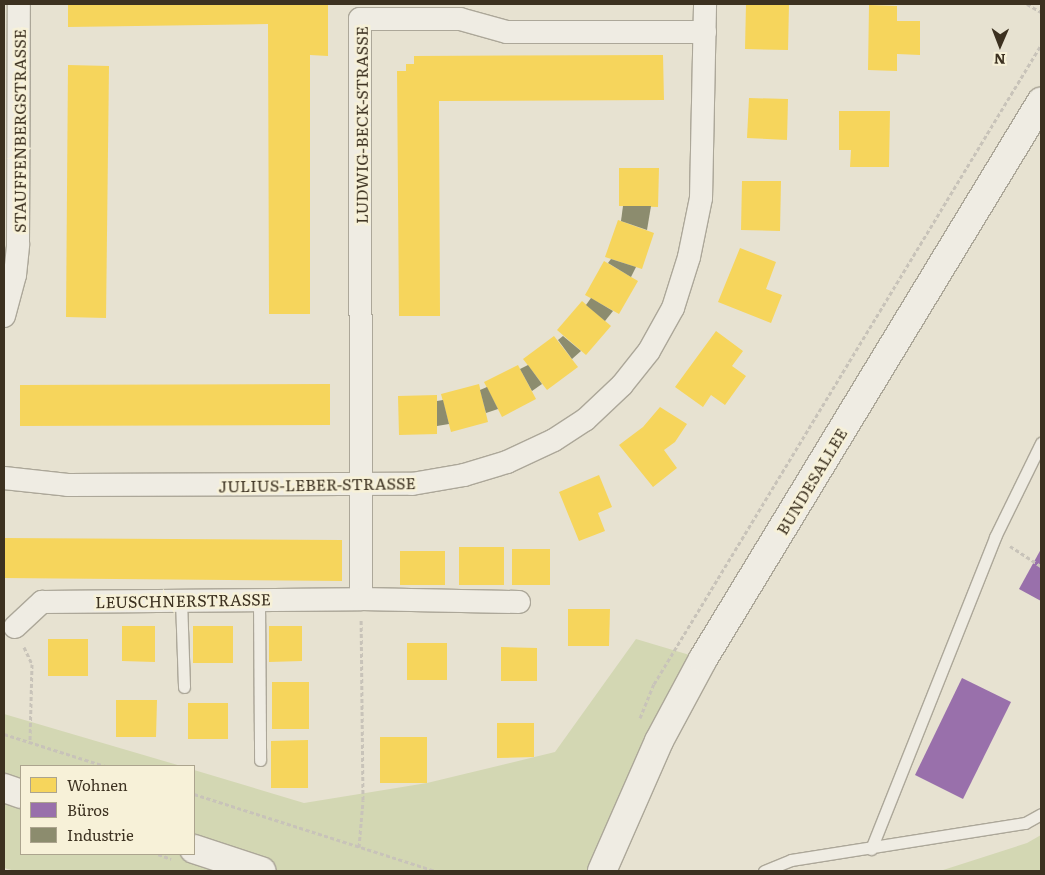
<!DOCTYPE html>
<meta charset="utf-8">
<style>
body{margin:0}
#map{position:relative;width:1045px;height:875px;overflow:hidden;background:#e7e2d1;font-family:Literata,serif}
div>[style]{position:absolute}
[style*='--x']{left:calc(var(--x)*1px);top:calc(var(--y)*1px);width:calc(var(--w)*1px);rotate:calc(var(--a)*1deg)}
.green>*{inset:0;background:#d3d7b3}
.homes>*{inset:0;background:#f6d55c}
.offices>*{inset:0;background:#9970ab}
.industry>*{inset:0;background:#8c8c6e}
.path>*{height:3px;margin-top:-1.5px;transform-origin:0;background:repeating-linear-gradient(90deg,#c8c3b9 0 4px,transparent 0 6.5px)}
.roads{filter:drop-shadow(1px 0 #aca799) drop-shadow(-1px 0 #aca799) drop-shadow(0 1px #aca799) drop-shadow(0 -1px #aca799)}
.lane>*{height:11px;margin:-5.5px;padding:0 5.5px;transform-origin:5.5px;border-radius:5.5px;background:#efece3}
.street>*{height:22px;margin:-11px;padding:0 11px;transform-origin:11px;border-radius:11px;background:#efece3}
.secondary>*{height:28px;margin:-14px;padding:0 14px;transform-origin:14px;border-radius:14px;background:#efece3}
span{translate:-50% -50%;white-space:nowrap;text-align:center;line-height:1.15;-webkit-text-stroke:5px #f7f1d8;paint-order:stroke}
.street-label{font-size:16px;color:#3c3120}
.frame{position:absolute;inset:0;border:5px solid #3c3120;pointer-events:none}
.legend{position:absolute;left:20px;top:765px;width:175px;height:90px;box-sizing:border-box;background:#f7f1d8;border:1px solid #aca48e;margin:0;padding:6px 9px;list-style:none;font-size:15px;color:#3c3120}
.legend li{display:flex;align-items:center;gap:10px;height:25px}
.legend b{width:25px;border:1px solid #aca48e}
.north{position:absolute;left:975px;top:20px;width:50px;height:50px;-webkit-text-stroke:4px #f7f1d8;paint-order:stroke;rotate:181deg;font-size:14px;font-weight:700;line-height:20px;text-align:center;color:#3c3120}
.north::after{content:'';display:block;margin:auto;width:18px;height:22px;background:#3c3120;clip-path:polygon(50% 0,100% 100%,50% 72%,0 100%)}
</style>
<div id="map">
<div class="green">
<i style="clip-path:polygon(636px 639px,703px 659px,603px 871px,15px 871px,4px 868px,4px 714px,181px 766px,21px 766px,21px 854px,194px 854px,194px 770px,304px 803px,427px 783px,555px 752px)"></i>
<i style="clip-path:polygon(1041px 835px,1041px 871px,940px 871px,1027px 843px)"></i>
</div>
<div class="homes">
<i style="clip-path:polygon(68px 4px,328px 4px,328px 56px,310px 55px,310px 314px,269px 314px,268px 24px,68px 27px)"></i>
<i style="clip-path:polygon(746px 4px,789px 4px,788px 50px,745px 49px)"></i>
<i style="clip-path:polygon(869px 5px,897px 6px,897px 21px,920px 21px,920px 55px,897px 54px,897px 71px,868px 70px)"></i>
<i style="clip-path:polygon(663px 55px,664px 100px,439px 101px,440px 316px,399px 316px,397px 71px,406px 71px,406px 64px,414px 64px,414px 56px)"></i>
<i style="clip-path:polygon(68px 65px,109px 66px,106px 318px,66px 317px)"></i>
<i style="clip-path:polygon(749px 98px,788px 99px,787px 140px,747px 138px)"></i>
<i style="clip-path:polygon(839px 111px,890px 111px,889px 167px,850px 167px,851px 150px,839px 150px)"></i>
<i style="clip-path:polygon(619px 168px,659px 168px,658px 207px,619px 206px)"></i>
<i style="clip-path:polygon(742px 181px,781px 181px,780px 231px,741px 230px)"></i>
<i style="clip-path:polygon(618px 220px,654px 233px,642px 269px,605px 257px)"></i>
<i style="clip-path:polygon(740px 248px,776px 262px,766px 289px,782px 295px,771px 323px,718px 302px)"></i>
<i style="clip-path:polygon(604px 261px,638px 281px,619px 314px,585px 295px)"></i>
<i style="clip-path:polygon(582px 301px,611px 326px,586px 355px,557px 330px)"></i>
<i style="clip-path:polygon(716px 331px,743px 351px,732px 366px,746px 376px,725px 405px,711px 395px,703px 407px,675px 387px)"></i>
<i style="clip-path:polygon(554px 336px,578px 367px,547px 390px,523px 359px)"></i>
<i style="clip-path:polygon(518px 365px,536px 399px,502px 417px,484px 382px)"></i>
<i style="clip-path:polygon(330px 384px,330px 425px,20px 426px,20px 385px)"></i>
<i style="clip-path:polygon(479px 384px,488px 422px,451px 432px,441px 394px)"></i>
<i style="clip-path:polygon(437px 395px,437px 434px,399px 435px,398px 396px)"></i>
<i style="clip-path:polygon(660px 407px,687px 424px,675px 442px,664px 450px,677px 468px,653px 487px,619px 445px,643px 427px)"></i>
<i style="clip-path:polygon(599px 475px,612px 507px,598px 513px,605px 531px,579px 541px,559px 492px)"></i>
<i style="clip-path:polygon(4px 538px,342px 540px,342px 581px,4px 578px)"></i>
<i style="clip-path:polygon(459px 547px,504px 547px,504px 585px,459px 585px)"></i>
<i style="clip-path:polygon(512px 549px,550px 549px,550px 585px,512px 585px)"></i>
<i style="clip-path:polygon(400px 551px,445px 551px,445px 585px,400px 585px)"></i>
<i style="clip-path:polygon(568px 609px,610px 609px,609px 646px,568px 646px)"></i>
<i style="clip-path:polygon(122px 626px,155px 626px,155px 662px,122px 661px)"></i>
<i style="clip-path:polygon(193px 626px,233px 626px,233px 663px,193px 663px)"></i>
<i style="clip-path:polygon(269px 626px,302px 626px,302px 661px,269px 662px)"></i>
<i style="clip-path:polygon(48px 639px,88px 639px,88px 676px,48px 676px)"></i>
<i style="clip-path:polygon(407px 643px,447px 643px,447px 680px,407px 680px)"></i>
<i style="clip-path:polygon(501px 647px,537px 648px,537px 681px,501px 681px)"></i>
<i style="clip-path:polygon(272px 682px,309px 682px,309px 729px,272px 729px)"></i>
<i style="clip-path:polygon(116px 700px,157px 700px,156px 737px,116px 737px)"></i>
<i style="clip-path:polygon(188px 703px,228px 703px,228px 739px,188px 739px)"></i>
<i style="clip-path:polygon(497px 723px,534px 723px,534px 757px,497px 758px)"></i>
<i style="clip-path:polygon(380px 737px,427px 737px,427px 783px,380px 783px)"></i>
<i style="clip-path:polygon(308px 740px,308px 788px,271px 788px,271px 741px)"></i>
</div>
<div class="offices">
<i style="clip-path:polygon(1041px 549px,1041px 601px,1019px 589px)"></i>
<i style="clip-path:polygon(962px 678px,1011px 702px,963px 799px,915px 775px)"></i>
</div>
<div class="industry">
<i style="clip-path:polygon(623px 206px,651px 206px,647px 230px,621px 221px)"></i>
<i style="clip-path:polygon(611px 259px,636px 267px,631px 277px,608px 263px)"></i>
<i style="clip-path:polygon(591px 298px,613px 311px,605px 321px,586px 305px)"></i>
<i style="clip-path:polygon(563px 336px,581px 351px,572px 359px,558px 340px)"></i>
<i style="clip-path:polygon(528px 365px,542px 384px,532px 391px,520px 369px)"></i>
<i style="clip-path:polygon(487px 387px,498px 409px,486px 413px,480px 390px)"></i>
<i style="clip-path:polygon(443px 400px,449px 424px,437px 426px,437px 401px)"></i>
</div>
<div class="path">
<i style="--x:1027;--y:4;--w:16;--a:30"></i>
<i style="--x:1010;--y:546;--w:37;--a:33"></i>
<i style="--x:24;--y:647;--w:19;--a:65"></i>
<i style="--x:32;--y:664;--w:78;--a:91.5"></i>
<i style="--x:640;--y:718;--w:37;--a:-68"></i>
<i style="--x:654;--y:684;--w:747;--a:-58.8"></i>
<i style="--x:4;--y:734;--w:106;--a:17.6"></i>
<i style="--x:194;--y:794;--w:253;--a:17.7"></i>
<i style="--x:359;--y:847;--w:47;--a:-85.1"></i>
<i style="--x:363;--y:800;--w:180;--a:-90.6"></i>
<i style="--x:158;--y:854;--w:14;--a:21"></i>
</div>
<div class="roads">
<div class="lane">
<i style="--x:181;--y:600;--w:87;--a:88"></i>
<i style="--x:259;--y:600;--w:160;--a:89.6"></i>
<i style="--x:871;--y:849;--w:336;--a:-68.3"></i>
<i style="--x:995;--y:537;--w:105;--a:-63.9"></i>
<i style="--x:764;--y:871;--w:29;--a:-22"></i>
<i style="--x:791;--y:860;--w:237;--a:-9"></i>
<i style="--x:1025;--y:823;--w:18;--a:-29"></i>
</div>
<div class="street">
<i style="--x:4;--y:316;--w:42;--a:-75"></i>
<i style="--x:15;--y:275;--w:31;--a:-84"></i>
<i style="--x:18;--y:244;--w:240;--a:-89.8"></i>
<i style="--x:4;--y:478;--w:64;--a:6.2"></i>
<i style="--x:68;--y:485;--w:344;--a:-0.2"></i>
<i style="--x:412;--y:484;--w:53;--a:-9.8"></i>
<i style="--x:464;--y:475;--w:45;--a:-16.8"></i>
<i style="--x:507;--y:462;--w:52;--a:-25.1"></i>
<i style="--x:554;--y:440;--w:37;--a:-33"></i>
<i style="--x:585;--y:420;--w:51;--a:-43.4"></i>
<i style="--x:622;--y:385;--w:43;--a:-51.5"></i>
<i style="--x:649;--y:351;--w:49;--a:-60.8"></i>
<i style="--x:673;--y:308;--w:53;--a:-72.6"></i>
<i style="--x:689;--y:257;--w:60;--a:-78.5"></i>
<i style="--x:701;--y:198;--w:194;--a:-88.8"></i>
<i style="--x:361;--y:599;--w:580;--a:-90.1"></i>
<i style="--x:360;--y:19;--w:100;--a:0"></i>
<i style="--x:460;--y:19;--w:49;--a:15.5"></i>
<i style="--x:507;--y:32;--w:198;--a:0"></i>
<i style="--x:15;--y:627;--w:37;--a:-43"></i>
<i style="--x:42;--y:602;--w:319;--a:-0.5"></i>
<i style="--x:361;--y:599;--w:158;--a:1.1"></i>
</div>
<div class="secondary">
<i style="--x:4;--y:788;--w:18;--a:19"></i>
<i style="--x:194;--y:849;--w:71;--a:18.2"></i>
<i style="--x:602;--y:871;--w:142;--a:-66.3"></i>
<i style="--x:659;--y:741;--w:93;--a:-61.8"></i>
<i style="--x:703;--y:659;--w:652;--a:-58.75"></i>
</div>
</div>
<div class="street-label">
<span style="left:361px;top:125px;rotate:-90deg">LUDWIG-BECK-STRASSE</span>
<span style="left:19px;top:131px;rotate:-90deg">STAUFFENBERGSTRASSE</span>
<span style="left:811px;top:481px;rotate:-59deg">BUNDESALLEE</span>
<span style="left:317px;top:484px;rotate:-1deg">JULIUS-LEBER-STRASSE</span>
<span style="left:183px;top:600px;rotate:-1deg">LEUSCHNERSTRASSE</span>
</div>
<div class="frame"></div>
<ul class="legend">
<li><b style="height:14px;background:#f6d55c"></b>Wohnen</li>
<li><b style="height:14px;background:#9970ab"></b>Büros</li>
<li><b style="height:14px;background:#8c8c6e"></b>Industrie</li>
</ul>
<div class="north">N</div>
</div>
